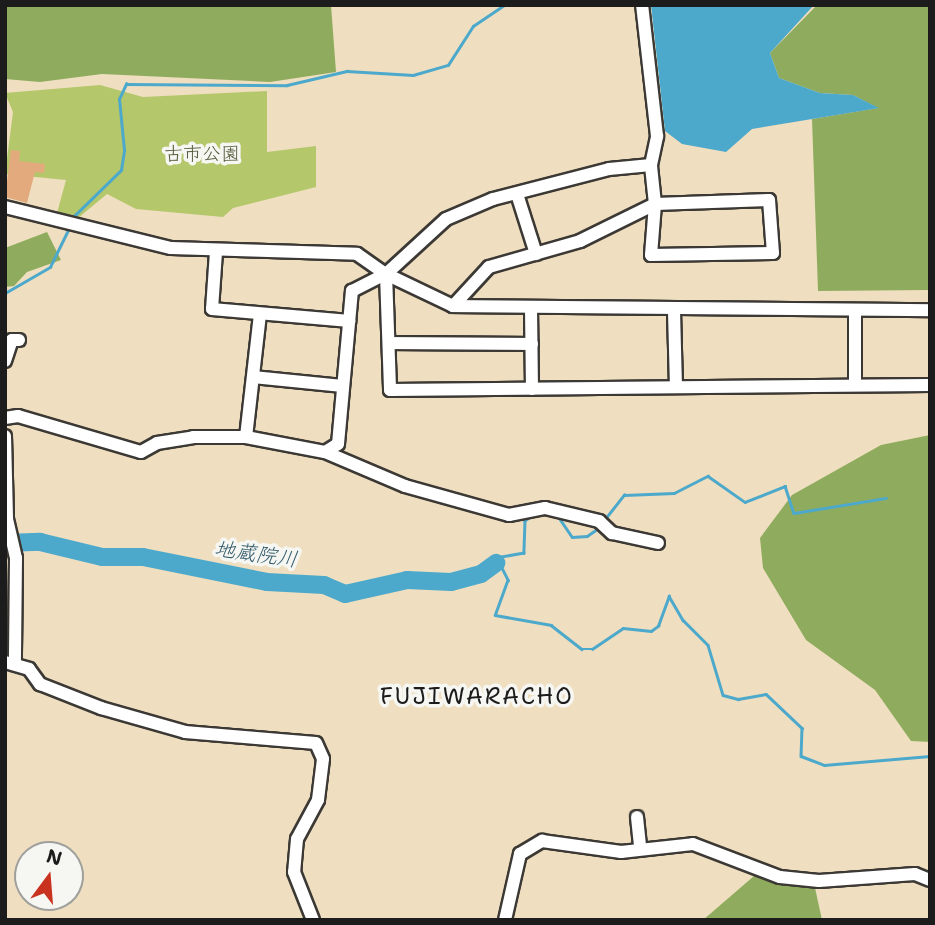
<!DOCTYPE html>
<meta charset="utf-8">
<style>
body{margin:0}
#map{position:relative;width:935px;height:925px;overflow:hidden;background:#efdfc0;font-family:"Shantell Sans","Klee One",sans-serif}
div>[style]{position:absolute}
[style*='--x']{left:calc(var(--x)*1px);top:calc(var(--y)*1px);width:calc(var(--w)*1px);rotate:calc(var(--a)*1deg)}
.green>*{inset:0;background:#b4c76a}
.forest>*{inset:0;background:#8fac5e}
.water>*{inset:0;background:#4da9cb}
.stream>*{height:2.5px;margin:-1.25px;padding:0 1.25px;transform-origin:1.25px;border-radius:1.25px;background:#4da9cb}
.river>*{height:18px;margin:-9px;padding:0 9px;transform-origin:9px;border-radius:9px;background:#4da9cb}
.building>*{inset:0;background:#e3aa7e}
.roads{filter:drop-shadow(2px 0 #3c3935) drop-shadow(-2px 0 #3c3935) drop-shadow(0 2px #3c3935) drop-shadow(0 -2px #3c3935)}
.minor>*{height:12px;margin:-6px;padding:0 6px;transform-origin:6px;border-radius:6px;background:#fff}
span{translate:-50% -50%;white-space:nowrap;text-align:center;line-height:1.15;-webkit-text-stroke:7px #f6f6f2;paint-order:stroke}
.park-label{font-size:19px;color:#515837}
.water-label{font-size:21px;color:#325b6b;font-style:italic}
.quarter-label{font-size:23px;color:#1c1c1c;letter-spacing:2px}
.frame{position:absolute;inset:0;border:7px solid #1c1c1c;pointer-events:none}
.north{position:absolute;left:14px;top:841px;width:70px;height:70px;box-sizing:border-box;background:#f6f6f2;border:2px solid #9f9f9c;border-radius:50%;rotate:16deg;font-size:19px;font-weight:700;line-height:28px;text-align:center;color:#1c1c1c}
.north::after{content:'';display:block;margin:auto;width:24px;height:32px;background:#c8321e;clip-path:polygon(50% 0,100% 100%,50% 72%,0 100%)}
</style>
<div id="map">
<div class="green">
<i style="clip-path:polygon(100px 85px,143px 97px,267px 91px,267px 152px,316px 146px,316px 187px,233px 208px,223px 217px,136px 209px,107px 194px,78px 218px,57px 213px,66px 180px,5px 174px,13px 112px,5px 93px)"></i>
</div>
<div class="forest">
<i style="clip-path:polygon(5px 5px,331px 5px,336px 72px,270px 82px,102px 74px,40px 82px,5px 79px)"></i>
<i style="clip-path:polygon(817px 5px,930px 5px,930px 290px,818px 291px,812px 119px,878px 108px,853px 95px,820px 93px,779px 78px,770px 53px)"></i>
<i style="clip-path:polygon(47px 232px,61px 260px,27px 272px,14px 286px,5px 287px,5px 248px)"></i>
<i style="clip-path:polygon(930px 435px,930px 742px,911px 741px,875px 690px,806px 640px,763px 568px,760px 538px,792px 495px,881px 445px)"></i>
<i style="clip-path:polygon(812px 874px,822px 920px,703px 920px,754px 876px)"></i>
</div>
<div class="water">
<i style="clip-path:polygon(651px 5px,814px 5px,770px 53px,779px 78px,820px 93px,853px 95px,879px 108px,752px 129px,726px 152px,682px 144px,665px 131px)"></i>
</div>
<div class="stream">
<i style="--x:71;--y:219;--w:70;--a:-44.4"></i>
<i style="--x:121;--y:170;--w:20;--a:-81"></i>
<i style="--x:124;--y:150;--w:51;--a:-95.6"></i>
<i style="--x:119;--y:99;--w:17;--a:-65"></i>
<i style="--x:126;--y:84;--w:161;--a:0.4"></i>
<i style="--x:287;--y:85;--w:62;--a:-13.1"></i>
<i style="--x:347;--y:71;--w:66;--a:3.5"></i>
<i style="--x:413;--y:75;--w:36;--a:-16"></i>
<i style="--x:448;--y:65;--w:46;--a:-57.3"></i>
<i style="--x:473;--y:26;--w:37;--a:-34"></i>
<i style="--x:5;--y:293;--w:52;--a:-30"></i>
<i style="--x:50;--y:267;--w:43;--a:-64"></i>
<i style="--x:533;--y:515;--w:10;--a:143"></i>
<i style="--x:525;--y:521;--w:32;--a:92"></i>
<i style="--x:524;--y:553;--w:27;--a:170"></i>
<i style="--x:497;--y:558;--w:25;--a:63"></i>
<i style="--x:508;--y:580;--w:37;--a:110"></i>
<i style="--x:495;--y:615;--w:57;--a:10.1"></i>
<i style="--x:551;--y:625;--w:39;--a:38"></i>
<i style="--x:582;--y:649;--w:10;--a:0"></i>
<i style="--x:592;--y:649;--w:37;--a:-34"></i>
<i style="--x:623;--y:628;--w:28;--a:6"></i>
<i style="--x:651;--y:631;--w:9;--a:-36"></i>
<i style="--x:658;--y:626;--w:32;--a:-70"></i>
<i style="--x:669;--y:596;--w:28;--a:60"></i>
<i style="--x:683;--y:620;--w:35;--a:45"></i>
<i style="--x:708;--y:645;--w:52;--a:73.3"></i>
<i style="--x:723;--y:695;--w:16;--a:15"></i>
<i style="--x:738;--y:699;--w:28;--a:-10"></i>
<i style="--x:766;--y:694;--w:50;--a:43.4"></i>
<i style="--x:802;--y:728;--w:28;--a:92"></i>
<i style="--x:801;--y:756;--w:25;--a:21"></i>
<i style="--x:824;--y:765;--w:106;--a:-4.9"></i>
<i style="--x:558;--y:516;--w:25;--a:56"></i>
<i style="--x:572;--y:537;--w:15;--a:-4"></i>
<i style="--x:587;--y:536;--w:16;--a:-35"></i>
<i style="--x:605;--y:519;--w:31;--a:-52"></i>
<i style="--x:624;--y:495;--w:50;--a:-2.3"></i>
<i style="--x:674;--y:493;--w:38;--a:-27"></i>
<i style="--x:708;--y:476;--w:45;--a:35.1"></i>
<i style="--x:745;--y:502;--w:43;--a:-21.8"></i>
<i style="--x:785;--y:486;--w:28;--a:72"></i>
<i style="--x:794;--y:513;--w:93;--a:-9.3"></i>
</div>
<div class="river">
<i style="--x:5;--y:543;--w:35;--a:-2"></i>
<i style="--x:40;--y:542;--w:64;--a:13.6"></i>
<i style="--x:102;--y:557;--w:41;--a:0"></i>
<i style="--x:143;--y:557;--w:126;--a:11.4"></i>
<i style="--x:267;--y:582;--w:57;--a:3"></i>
<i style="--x:324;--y:585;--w:23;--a:23"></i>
<i style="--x:345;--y:594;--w:64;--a:-12.7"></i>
<i style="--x:407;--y:580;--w:44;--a:2.6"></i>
<i style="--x:451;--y:582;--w:31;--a:-15"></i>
<i style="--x:481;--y:574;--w:19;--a:-36"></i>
</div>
<div class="building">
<i style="clip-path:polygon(11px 150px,20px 151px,19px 161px,45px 164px,44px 173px,35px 172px,27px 203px,5px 197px)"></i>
</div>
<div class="roads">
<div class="minor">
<i style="--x:517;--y:194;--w:63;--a:72.4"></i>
<i style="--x:5;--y:207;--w:171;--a:13.9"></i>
<i style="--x:171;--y:248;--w:186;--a:1.8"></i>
<i style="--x:357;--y:254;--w:35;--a:35"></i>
<i style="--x:386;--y:274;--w:74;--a:25.5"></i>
<i style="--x:453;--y:306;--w:477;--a:0.5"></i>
<i style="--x:216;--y:252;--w:57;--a:94"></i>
<i style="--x:212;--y:309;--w:138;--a:5"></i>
<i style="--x:386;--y:274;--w:116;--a:88"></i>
<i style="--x:390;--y:390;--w:540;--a:-0.53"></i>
<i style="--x:453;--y:306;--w:53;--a:-47.3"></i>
<i style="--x:489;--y:267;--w:95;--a:-15.9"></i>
<i style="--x:580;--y:241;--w:84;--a:-26.3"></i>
<i style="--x:655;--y:204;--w:114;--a:-2"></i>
<i style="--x:769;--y:200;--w:53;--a:85.7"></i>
<i style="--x:773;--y:253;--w:122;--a:179.1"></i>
<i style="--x:651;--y:255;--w:51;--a:-85.5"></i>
<i style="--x:655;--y:204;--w:39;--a:-96"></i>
<i style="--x:651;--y:165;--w:30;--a:-78"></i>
<i style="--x:657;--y:136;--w:132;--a:-96.5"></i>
<i style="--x:531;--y:308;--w:81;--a:89.3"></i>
<i style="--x:674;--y:311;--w:76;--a:88.5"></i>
<i style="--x:391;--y:343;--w:141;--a:0.4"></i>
<i style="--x:5;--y:361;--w:22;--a:-72"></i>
<i style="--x:12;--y:340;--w:7;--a:0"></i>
<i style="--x:253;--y:377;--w:90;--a:5.7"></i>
<i style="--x:855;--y:385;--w:75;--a:-90"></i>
<i style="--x:5;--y:418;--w:13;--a:-9"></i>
<i style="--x:18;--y:416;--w:128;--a:16.3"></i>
<i style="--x:141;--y:452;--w:18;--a:-29"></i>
<i style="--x:157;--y:443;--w:36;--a:-9"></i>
<i style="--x:193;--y:437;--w:53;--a:0"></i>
<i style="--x:246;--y:437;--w:80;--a:10.8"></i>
<i style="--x:325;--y:452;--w:15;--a:-32"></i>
<i style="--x:338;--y:444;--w:154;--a:-84.8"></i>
<i style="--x:352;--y:291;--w:38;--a:-27"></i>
<i style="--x:386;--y:274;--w:81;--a:-42.5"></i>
<i style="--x:446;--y:219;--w:51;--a:-23.1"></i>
<i style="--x:493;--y:199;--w:120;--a:-14.5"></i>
<i style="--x:609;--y:169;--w:42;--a:-5.4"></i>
<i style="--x:5;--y:436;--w:83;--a:88.6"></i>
<i style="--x:7;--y:519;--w:40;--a:77"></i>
<i style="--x:16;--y:558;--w:104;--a:90.6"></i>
<i style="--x:246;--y:437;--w:123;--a:-83.5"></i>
<i style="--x:325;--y:452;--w:87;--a:23"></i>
<i style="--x:405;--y:486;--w:108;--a:15.6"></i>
<i style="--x:509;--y:515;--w:37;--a:-11"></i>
<i style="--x:545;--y:508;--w:56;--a:13.5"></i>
<i style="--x:599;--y:521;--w:18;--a:43"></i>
<i style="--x:612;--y:533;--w:47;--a:12.3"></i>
<i style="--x:5;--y:662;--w:25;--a:16"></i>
<i style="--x:29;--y:669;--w:19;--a:54"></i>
<i style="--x:40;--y:684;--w:66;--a:21.5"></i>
<i style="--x:101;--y:708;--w:87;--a:15.9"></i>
<i style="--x:185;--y:732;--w:131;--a:4.8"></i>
<i style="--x:316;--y:743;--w:17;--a:66"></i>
<i style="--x:323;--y:759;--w:41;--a:97"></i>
<i style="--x:318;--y:800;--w:44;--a:118.3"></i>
<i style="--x:297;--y:839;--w:33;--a:95"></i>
<i style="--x:294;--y:872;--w:52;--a:68.4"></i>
<i style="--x:637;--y:817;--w:31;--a:84"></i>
<i style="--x:505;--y:920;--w:68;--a:-77.2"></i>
<i style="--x:520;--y:854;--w:26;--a:-31"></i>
<i style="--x:542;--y:841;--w:80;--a:7.9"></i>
<i style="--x:621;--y:852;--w:72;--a:-6.3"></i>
<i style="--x:693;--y:844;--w:93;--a:20.8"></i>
<i style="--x:780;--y:877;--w:39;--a:6"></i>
<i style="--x:819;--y:881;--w:96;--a:-4.2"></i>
<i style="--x:915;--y:874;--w:16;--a:22"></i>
</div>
</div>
<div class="park-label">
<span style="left:202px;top:154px">古市公園</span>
</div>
<div class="water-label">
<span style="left:256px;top:554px;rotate:8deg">地蔵院川</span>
</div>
<div class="quarter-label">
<span style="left:477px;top:696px">FUJIWARACHO</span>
</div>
<div class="frame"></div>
<div class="north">N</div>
</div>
